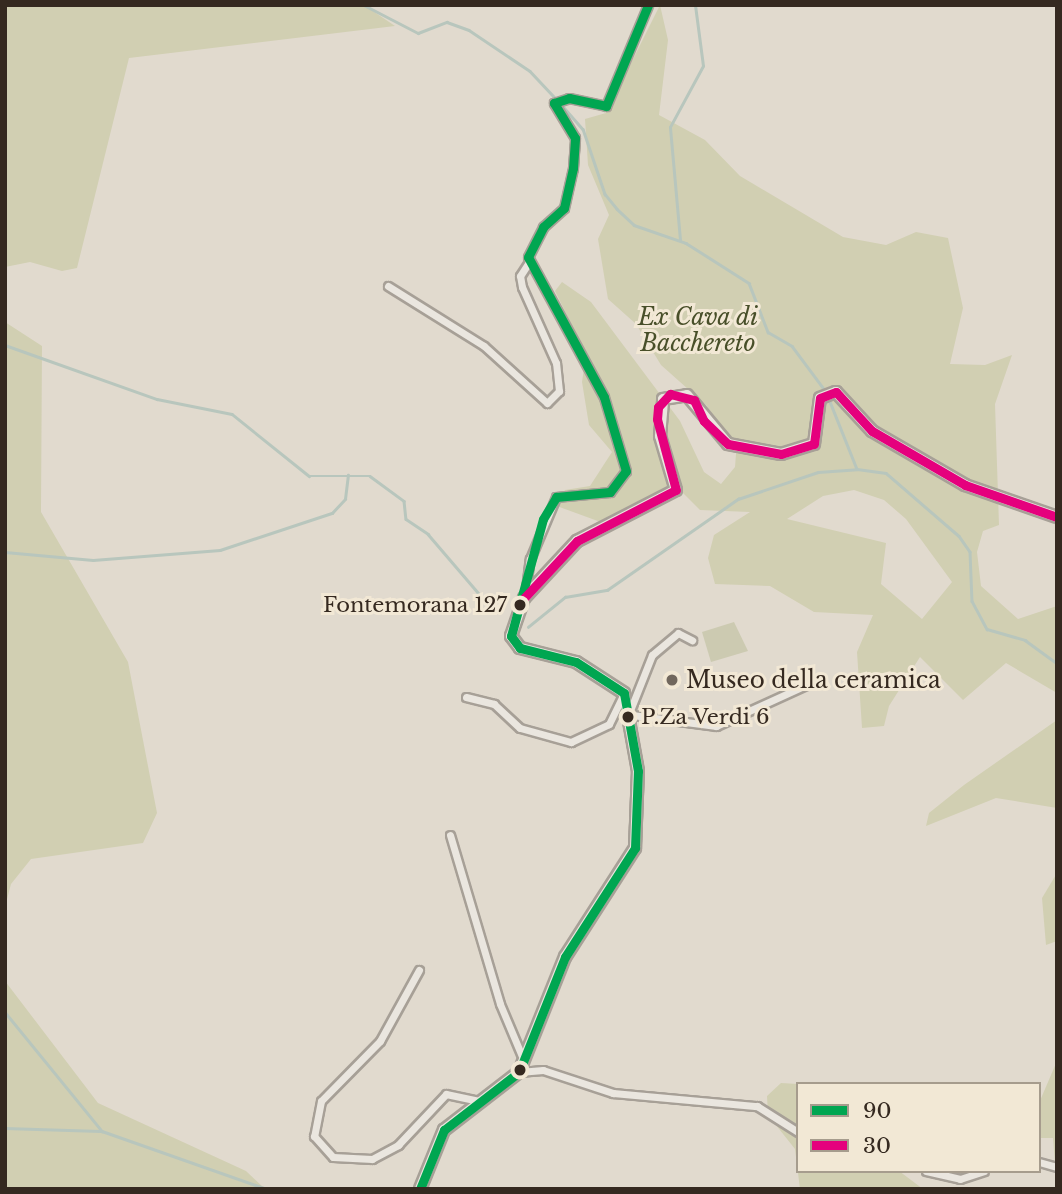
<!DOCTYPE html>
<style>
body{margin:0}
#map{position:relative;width:1062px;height:1194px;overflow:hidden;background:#e1dace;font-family:"Libre Baskerville",serif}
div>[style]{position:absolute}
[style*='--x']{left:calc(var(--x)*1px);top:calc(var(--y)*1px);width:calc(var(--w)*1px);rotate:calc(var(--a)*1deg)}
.green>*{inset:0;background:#d1cfb2}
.cemetery>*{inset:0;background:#cccab1}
.stream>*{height:2.5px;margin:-1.25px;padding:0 1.25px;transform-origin:1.25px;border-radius:1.25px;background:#b8c6bd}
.roads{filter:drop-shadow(2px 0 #a7a097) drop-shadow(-2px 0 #a7a097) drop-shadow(0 2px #a7a097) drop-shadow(0 -2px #a7a097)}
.street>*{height:7px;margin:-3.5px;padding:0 3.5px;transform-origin:3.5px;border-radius:3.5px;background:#eae6df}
.secondary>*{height:10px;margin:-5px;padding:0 5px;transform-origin:5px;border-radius:5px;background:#eae6df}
.bus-1>*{height:9px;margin:-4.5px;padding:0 4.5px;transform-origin:4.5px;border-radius:4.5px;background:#00a651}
.bus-2>*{height:9px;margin:-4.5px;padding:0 4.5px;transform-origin:4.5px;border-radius:4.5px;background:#e5007d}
.dots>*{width:19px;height:19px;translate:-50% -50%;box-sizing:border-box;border:4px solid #f2e8d5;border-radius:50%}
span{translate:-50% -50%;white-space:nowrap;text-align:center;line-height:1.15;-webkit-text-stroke:6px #f2e8d5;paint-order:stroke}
.bus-label{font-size:21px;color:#352920}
.right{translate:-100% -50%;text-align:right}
.left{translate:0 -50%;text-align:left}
.park-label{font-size:23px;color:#484f29;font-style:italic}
.poi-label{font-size:23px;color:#352920}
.frame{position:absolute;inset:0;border:7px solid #352920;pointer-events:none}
.legend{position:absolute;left:796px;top:1082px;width:245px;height:91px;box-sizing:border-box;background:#f2e8d5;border:2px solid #a69c8d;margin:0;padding:9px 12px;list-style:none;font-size:21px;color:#352920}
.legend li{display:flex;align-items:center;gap:14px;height:35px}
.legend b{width:35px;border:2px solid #a69c8d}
</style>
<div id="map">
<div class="green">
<i style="clip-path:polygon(5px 5px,364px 5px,395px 26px,129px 58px,77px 268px,62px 271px,30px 262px,5px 267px)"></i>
<i style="clip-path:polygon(evenodd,660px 5px,668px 40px,659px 115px,705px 140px,740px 176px,843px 237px,886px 245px,916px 232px,948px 238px,963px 308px,950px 364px,985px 365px,1012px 355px,995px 404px,999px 525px,983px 531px,977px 552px,981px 586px,1018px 619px,1057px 606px,1057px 693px,1006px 663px,963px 700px,920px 657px,889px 706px,884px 726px,862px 728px,857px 652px,873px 615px,814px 612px,770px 586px,715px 584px,708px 558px,714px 535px,750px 512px,700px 510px,675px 485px,606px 524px,554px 505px,565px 490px,590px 486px,612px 452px,589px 425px,582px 382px,586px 354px,555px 291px,562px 282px,591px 302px,680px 421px,704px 472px,721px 484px,735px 467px,737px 441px,711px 421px,707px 406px,661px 365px,636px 324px,608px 299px,598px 239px,609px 215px,588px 165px,585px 119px,606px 113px,660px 5px,854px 490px,884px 500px,906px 519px,952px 582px,922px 619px,881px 584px,886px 543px,787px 519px,823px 496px,854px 490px)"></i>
<i style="clip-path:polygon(5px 322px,42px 346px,41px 512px,128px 662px,157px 813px,143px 843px,31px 859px,11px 884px,5px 907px)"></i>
<i style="clip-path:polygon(1057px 720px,1057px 808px,996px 798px,926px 826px,929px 813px,964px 785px)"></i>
<i style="clip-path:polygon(1057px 873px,1057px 941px,1046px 945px,1042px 898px)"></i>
<i style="clip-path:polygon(5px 981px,98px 1103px,246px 1171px,265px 1189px,5px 1189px)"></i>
<i style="clip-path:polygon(1057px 1061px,1057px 1189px,1053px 1138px,1039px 1138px,1039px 1103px)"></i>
<i style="clip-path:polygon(781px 1083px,798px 1084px,798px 1171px,899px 1171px,923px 1189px,800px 1189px,795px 1149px,768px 1115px,767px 1096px)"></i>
</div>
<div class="cemetery">
<i style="clip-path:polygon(734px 622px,748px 651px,711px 662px,702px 632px)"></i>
</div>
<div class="stream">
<i style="--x:364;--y:5;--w:61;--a:27.4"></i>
<i style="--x:418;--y:33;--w:31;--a:-21"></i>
<i style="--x:447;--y:22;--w:23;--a:20"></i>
<i style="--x:469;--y:30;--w:73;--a:33.9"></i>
<i style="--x:530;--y:71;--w:38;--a:47"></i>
<i style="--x:561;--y:104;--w:33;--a:49"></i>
<i style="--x:583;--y:129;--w:69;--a:71.3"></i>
<i style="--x:605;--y:194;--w:19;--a:51"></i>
<i style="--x:617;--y:209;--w:23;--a:43"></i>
<i style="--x:634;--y:225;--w:55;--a:19.1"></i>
<i style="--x:686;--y:243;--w:75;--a:32.4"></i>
<i style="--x:749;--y:283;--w:53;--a:68.8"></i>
<i style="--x:768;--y:332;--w:28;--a:30"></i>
<i style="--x:792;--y:346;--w:59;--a:53.3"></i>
<i style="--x:680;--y:240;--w:113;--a:-95.1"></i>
<i style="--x:670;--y:127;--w:69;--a:-61.6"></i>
<i style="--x:703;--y:66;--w:62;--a:-97.5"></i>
<i style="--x:5;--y:345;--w:161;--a:19.6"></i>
<i style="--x:157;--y:399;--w:76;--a:11.3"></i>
<i style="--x:232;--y:414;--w:99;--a:38.8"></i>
<i style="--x:309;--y:476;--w:61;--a:0"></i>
<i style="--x:370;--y:476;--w:42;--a:36.3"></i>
<i style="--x:404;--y:501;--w:18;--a:84"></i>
<i style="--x:406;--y:519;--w:27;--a:34"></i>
<i style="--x:428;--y:534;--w:99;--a:49.5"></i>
<i style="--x:829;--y:399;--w:75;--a:68.2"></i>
<i style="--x:5;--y:552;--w:88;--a:5.2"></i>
<i style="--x:93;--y:560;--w:127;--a:-4.5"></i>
<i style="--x:220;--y:550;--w:118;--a:-18.3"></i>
<i style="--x:332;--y:513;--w:19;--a:-47"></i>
<i style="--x:345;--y:499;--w:24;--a:-83"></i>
<i style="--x:528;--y:627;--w:48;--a:-39"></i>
<i style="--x:565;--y:597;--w:43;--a:-9.5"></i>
<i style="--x:607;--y:590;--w:160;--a:-34.8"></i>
<i style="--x:738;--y:499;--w:84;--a:-18.6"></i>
<i style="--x:818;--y:472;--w:39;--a:-4"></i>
<i style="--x:857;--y:469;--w:29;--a:8"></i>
<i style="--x:886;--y:473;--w:96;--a:40.8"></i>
<i style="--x:959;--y:536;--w:19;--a:55"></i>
<i style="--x:970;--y:552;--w:49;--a:87.7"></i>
<i style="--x:972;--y:601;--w:32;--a:62"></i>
<i style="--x:987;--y:629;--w:40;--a:16"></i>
<i style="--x:1025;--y:640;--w:39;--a:36"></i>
<i style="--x:5;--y:1012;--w:154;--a:50.8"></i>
<i style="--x:102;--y:1131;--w:175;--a:19.4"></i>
<i style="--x:5;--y:1128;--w:95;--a:1.8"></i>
</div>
<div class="roads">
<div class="street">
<i style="--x:388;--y:286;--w:113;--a:32"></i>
<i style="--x:484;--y:346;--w:85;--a:42.1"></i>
<i style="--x:547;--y:403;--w:17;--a:-45"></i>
<i style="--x:559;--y:391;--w:28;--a:-96"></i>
<i style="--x:556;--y:363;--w:83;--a:-114.1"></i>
<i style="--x:522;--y:287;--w:11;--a:-100"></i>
<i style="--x:520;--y:276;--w:17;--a:-57"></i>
<i style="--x:525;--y:597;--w:38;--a:-83"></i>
<i style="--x:530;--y:559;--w:67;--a:-67.2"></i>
<i style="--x:556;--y:497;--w:54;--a:-5.3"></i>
<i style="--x:610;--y:492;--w:26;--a:-53"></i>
<i style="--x:626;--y:471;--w:77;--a:-106.6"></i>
<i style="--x:604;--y:397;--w:159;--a:-118.5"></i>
<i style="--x:528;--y:257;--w:34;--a:-63"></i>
<i style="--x:543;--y:227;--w:28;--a:-42"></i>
<i style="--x:564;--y:208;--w:41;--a:-77.3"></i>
<i style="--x:573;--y:168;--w:30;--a:-86"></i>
<i style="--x:575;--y:138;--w:41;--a:-121"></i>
<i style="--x:554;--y:103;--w:16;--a:-18"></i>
<i style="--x:569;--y:98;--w:38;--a:12"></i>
<i style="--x:606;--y:106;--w:109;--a:-67.4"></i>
<i style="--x:466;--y:697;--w:29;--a:14"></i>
<i style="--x:494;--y:704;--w:35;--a:43"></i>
<i style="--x:520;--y:728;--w:53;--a:15.4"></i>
<i style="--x:571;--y:742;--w:42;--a:-25.3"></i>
<i style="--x:609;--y:724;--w:34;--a:-64"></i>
<i style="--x:631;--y:708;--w:57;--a:-68.4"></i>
<i style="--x:652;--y:655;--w:34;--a:-40"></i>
<i style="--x:678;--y:633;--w:16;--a:27"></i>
<i style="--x:632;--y:715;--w:85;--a:7.5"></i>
<i style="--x:716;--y:726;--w:113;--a:-24.5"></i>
<i style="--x:450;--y:835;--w:176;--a:73.5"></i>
<i style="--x:500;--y:1004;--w:62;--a:67.2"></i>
<i style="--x:419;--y:970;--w:81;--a:118.8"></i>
<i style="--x:380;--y:1041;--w:84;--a:134.5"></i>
<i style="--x:321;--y:1101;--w:36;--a:101"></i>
<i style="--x:314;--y:1136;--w:28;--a:48"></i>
<i style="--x:333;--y:1157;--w:39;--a:3"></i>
<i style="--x:372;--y:1159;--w:30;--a:-28"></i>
<i style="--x:398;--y:1145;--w:70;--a:-46.7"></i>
<i style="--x:446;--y:1094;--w:35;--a:12"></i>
<i style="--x:519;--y:1072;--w:24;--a:-5"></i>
<i style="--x:543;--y:1070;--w:74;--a:18.2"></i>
<i style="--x:613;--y:1093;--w:145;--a:5.2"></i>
<i style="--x:757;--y:1106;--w:49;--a:32.4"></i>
<i style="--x:1039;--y:1162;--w:19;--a:16"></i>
<i style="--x:926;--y:1171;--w:35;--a:13"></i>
<i style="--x:960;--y:1179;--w:25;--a:-18"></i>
</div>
<div class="secondary">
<i style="--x:420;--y:1189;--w:64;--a:-67.9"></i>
<i style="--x:444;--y:1130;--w:95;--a:-37.7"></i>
<i style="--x:519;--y:1072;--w:124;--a:-68.2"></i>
<i style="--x:565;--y:957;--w:130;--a:-57.3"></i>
<i style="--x:635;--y:848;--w:77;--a:-87.8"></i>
<i style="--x:638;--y:771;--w:79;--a:-100.2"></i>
<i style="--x:624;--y:693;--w:57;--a:-147.1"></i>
<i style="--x:576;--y:662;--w:58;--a:-166"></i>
<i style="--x:520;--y:648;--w:15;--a:-127"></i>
<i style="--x:511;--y:636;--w:40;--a:-71.1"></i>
<i style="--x:524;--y:598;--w:78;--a:-47.1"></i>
<i style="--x:577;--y:541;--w:111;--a:-27.3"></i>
<i style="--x:676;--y:490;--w:56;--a:-106.5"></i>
<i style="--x:660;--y:436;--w:37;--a:-85"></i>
<i style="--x:663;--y:399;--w:24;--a:-9"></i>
<i style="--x:687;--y:395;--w:64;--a:50.1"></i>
<i style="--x:728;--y:444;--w:54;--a:10.7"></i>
<i style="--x:781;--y:454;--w:34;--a:-17"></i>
<i style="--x:814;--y:444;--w:46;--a:-82.6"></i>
<i style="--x:820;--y:398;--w:17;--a:-21"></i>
<i style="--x:836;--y:392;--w:53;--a:47.3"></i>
<i style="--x:872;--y:431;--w:108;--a:30.1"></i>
<i style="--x:965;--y:485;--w:97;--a:19.2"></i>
</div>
</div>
<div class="bus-1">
<i style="--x:420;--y:1189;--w:64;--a:-67.9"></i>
<i style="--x:444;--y:1130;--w:95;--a:-37.7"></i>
<i style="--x:519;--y:1072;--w:124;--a:-68.2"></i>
<i style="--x:565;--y:957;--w:130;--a:-57.3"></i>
<i style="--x:635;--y:848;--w:77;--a:-87.8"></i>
<i style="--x:638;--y:771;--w:79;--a:-100.2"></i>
<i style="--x:624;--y:693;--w:57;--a:-147.1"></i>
<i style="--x:576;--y:662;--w:58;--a:-166"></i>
<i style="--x:520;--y:648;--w:15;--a:-127"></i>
<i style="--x:511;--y:636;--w:121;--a:-74.7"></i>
<i style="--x:543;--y:519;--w:26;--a:-59"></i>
<i style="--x:556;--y:497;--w:54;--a:-5.3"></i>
<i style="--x:610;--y:492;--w:26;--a:-53"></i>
<i style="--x:626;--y:471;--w:77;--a:-106.6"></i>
<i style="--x:604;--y:397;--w:159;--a:-118.5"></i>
<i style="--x:528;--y:257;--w:34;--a:-63"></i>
<i style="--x:543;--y:227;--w:28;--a:-42"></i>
<i style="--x:564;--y:208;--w:41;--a:-77.3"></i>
<i style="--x:573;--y:168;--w:30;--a:-86"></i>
<i style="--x:575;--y:138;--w:41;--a:-121"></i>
<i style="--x:554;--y:103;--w:16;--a:-18"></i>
<i style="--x:569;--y:98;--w:38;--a:12"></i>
<i style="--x:606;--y:106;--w:109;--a:-67.4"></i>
</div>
<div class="bus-2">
<i style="--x:524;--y:598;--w:78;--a:-47.1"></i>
<i style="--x:577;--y:541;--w:111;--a:-27.3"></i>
<i style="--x:676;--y:490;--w:73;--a:-105"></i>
<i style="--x:657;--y:419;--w:12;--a:-85"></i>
<i style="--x:658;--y:407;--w:18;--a:-47"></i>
<i style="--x:670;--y:394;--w:25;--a:14"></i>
<i style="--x:694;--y:400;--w:23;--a:65"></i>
<i style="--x:704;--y:421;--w:33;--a:44"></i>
<i style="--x:728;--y:444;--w:54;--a:10.7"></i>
<i style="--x:781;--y:454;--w:34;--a:-17"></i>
<i style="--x:814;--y:444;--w:46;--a:-82.6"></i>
<i style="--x:820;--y:398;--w:17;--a:-21"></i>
<i style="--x:836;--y:392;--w:53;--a:47.3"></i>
<i style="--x:872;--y:431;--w:108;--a:30.1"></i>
<i style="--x:965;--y:485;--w:97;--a:19.2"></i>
</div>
<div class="dots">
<i style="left:520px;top:605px;background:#352920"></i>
<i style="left:672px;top:680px;background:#71675d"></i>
<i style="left:628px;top:717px;background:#352920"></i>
<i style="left:520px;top:1070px;background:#352920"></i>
</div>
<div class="bus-label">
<span class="right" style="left:507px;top:605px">Fontemorana 127</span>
<span class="left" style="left:641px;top:717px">P.Za Verdi 6</span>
</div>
<div class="park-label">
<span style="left:698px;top:330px">Ex Cava di<br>Bacchereto</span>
</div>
<div class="poi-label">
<span class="left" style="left:686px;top:680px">Museo della ceramica</span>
</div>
<div class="frame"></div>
<ul class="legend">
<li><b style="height:9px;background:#00a651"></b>90</li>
<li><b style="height:9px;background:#e5007d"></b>30</li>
</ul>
</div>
